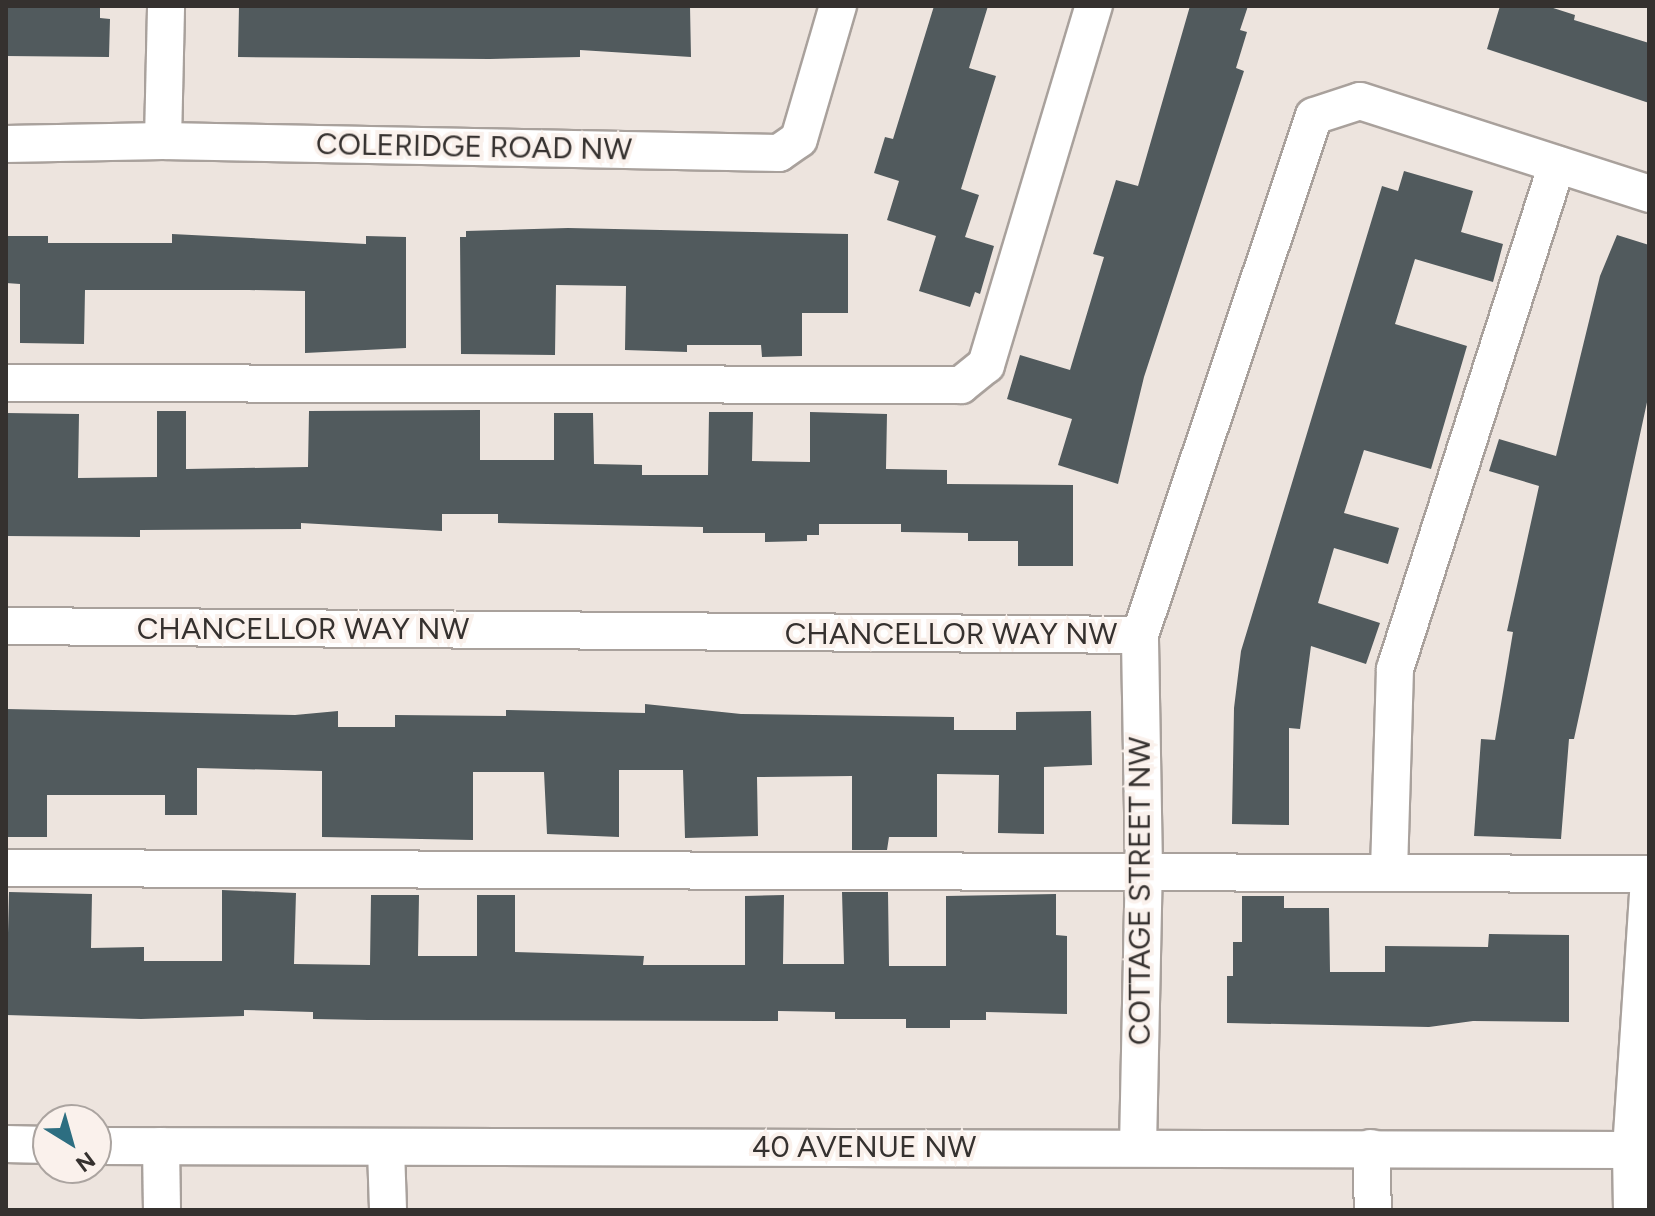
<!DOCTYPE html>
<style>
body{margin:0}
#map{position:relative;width:1655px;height:1216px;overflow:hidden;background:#ede4de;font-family:Figtree,sans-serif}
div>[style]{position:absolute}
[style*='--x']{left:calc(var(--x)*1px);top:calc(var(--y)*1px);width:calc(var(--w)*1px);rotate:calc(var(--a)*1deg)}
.building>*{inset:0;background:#515a5d}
.roads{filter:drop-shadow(2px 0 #a9a19c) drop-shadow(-2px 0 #a9a19c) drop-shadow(0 2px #a9a19c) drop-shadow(0 -2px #a9a19c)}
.minor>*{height:36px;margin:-18px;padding:0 18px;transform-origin:18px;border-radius:18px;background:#fff}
span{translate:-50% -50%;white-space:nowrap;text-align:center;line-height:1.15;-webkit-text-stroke:8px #faf1ec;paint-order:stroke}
.street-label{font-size:30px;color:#35312f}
.frame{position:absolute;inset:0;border:8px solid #35312f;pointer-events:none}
.north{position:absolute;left:32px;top:1104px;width:80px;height:80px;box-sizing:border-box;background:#faf1ec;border:2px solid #aba4a0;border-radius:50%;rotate:143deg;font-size:22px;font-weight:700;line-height:32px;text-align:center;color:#35312f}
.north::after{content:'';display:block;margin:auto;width:28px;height:36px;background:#2d6e81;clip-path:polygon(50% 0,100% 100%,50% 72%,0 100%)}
</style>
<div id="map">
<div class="building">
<i style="clip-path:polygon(6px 6px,100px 6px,100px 18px,110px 19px,109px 57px,6px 56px)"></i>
<i style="clip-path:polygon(239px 6px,690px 6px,691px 57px,580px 50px,580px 57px,490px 59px,238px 57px)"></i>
<i style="clip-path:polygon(934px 6px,988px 6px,969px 68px,996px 76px,961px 189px,979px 195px,965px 237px,994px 246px,980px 294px,975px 292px,970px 307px,919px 291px,936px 236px,887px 220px,899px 181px,874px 173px,885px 137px,893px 139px)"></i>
<i style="clip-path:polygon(1190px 6px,1248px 6px,1240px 30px,1247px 32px,1236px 68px,1244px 71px,1144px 377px,1118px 484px,1058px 465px,1072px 419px,1007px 399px,1020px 355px,1070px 370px,1104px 257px,1093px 254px,1116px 180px,1138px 186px)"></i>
<i style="clip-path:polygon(1500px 6px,1547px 6px,1575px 15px,1574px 20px,1649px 43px,1649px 103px,1487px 49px)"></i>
<i style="clip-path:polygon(1404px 171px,1473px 191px,1461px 232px,1503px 244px,1493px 282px,1415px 259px,1395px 324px,1467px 346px,1431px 469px,1364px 450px,1344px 513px,1399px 528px,1388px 564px,1334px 548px,1318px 603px,1380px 623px,1366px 664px,1311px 646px,1300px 729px,1289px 728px,1289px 825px,1232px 824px,1234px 708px,1241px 651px,1382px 186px,1398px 191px)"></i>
<i style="clip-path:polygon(568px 228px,848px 234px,848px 313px,802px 313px,802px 356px,762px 357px,761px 345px,687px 345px,687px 352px,625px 350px,626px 286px,556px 285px,555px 355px,461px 354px,460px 237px,466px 237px,466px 231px)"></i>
<i style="clip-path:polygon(172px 234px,366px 244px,366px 236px,406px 237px,406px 348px,305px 353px,305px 291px,249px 290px,85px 290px,84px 344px,20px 343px,20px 284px,6px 283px,6px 236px,48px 236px,48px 243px,172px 243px)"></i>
<i style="clip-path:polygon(1617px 235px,1649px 245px,1649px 393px,1574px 739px,1569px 739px,1561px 839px,1474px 836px,1481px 739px,1495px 740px,1513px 632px,1507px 631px,1539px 486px,1489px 471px,1499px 439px,1556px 456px,1600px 276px)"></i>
<i style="clip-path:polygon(480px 410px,480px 460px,554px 460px,554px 413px,593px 413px,594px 464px,642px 465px,642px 475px,708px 475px,709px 412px,753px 412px,752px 461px,810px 462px,810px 412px,887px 414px,886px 469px,947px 470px,947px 484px,1073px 485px,1073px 566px,1018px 566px,1018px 541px,968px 541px,968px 533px,901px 532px,901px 524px,819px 524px,819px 535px,807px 535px,807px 541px,765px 542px,765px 533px,703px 533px,703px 527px,498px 523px,498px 514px,442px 514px,442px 531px,301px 523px,301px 529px,140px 530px,140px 537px,6px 536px,6px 413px,79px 414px,78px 478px,157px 477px,157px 411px,186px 411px,186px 469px,308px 467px,309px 411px)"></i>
<i style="clip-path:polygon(645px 704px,741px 714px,954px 717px,954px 730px,1016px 730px,1016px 712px,1091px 711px,1092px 765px,1044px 767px,1044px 834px,998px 833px,999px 775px,937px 774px,937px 837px,889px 837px,887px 850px,852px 850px,852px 776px,757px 777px,758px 836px,685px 838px,683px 770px,619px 770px,619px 837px,547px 834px,544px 772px,473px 772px,473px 840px,421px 839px,322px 837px,322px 771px,197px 768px,197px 815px,165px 815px,165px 795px,47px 795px,47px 837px,6px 837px,6px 709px,295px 715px,338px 711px,338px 727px,395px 727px,395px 715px,506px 716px,506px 710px,645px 713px)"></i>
<i style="clip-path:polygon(222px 890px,296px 893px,294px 964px,370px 965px,371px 895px,419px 895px,418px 956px,477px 956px,477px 895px,515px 895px,515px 952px,644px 956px,643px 965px,745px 965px,745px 896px,784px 895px,783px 964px,844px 964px,842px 892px,888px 892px,889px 966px,946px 966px,946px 896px,1056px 894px,1056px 935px,1067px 936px,1067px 1014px,986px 1012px,986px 1020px,950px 1020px,950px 1028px,906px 1028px,906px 1019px,835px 1019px,835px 1012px,778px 1011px,778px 1021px,368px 1020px,313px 1019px,313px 1012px,244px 1010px,244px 1016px,141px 1019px,6px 1015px,9px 892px,92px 894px,91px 948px,144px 947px,144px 961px,222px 961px)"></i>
<i style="clip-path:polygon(1242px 896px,1284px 896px,1284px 908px,1329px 908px,1330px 972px,1385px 972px,1385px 946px,1488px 947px,1489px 934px,1569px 935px,1569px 1022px,1473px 1021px,1429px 1027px,1227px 1023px,1227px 976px,1233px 976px,1233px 942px,1242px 942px)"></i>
</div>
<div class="roads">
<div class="minor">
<i style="--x:163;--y:141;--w:135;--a:-88.7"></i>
<i style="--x:6;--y:144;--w:157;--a:-1.1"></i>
<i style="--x:163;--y:141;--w:616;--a:1.12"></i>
<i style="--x:779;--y:153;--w:24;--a:-35"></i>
<i style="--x:799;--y:139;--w:139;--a:-73.7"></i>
<i style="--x:6;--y:383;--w:955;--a:0.12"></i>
<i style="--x:961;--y:385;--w:32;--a:-39"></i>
<i style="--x:986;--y:365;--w:375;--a:-73.3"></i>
<i style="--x:6;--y:626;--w:1134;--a:0.45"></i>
<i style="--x:1140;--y:635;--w:547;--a:-71.47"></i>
<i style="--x:1314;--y:116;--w:48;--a:-18.1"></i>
<i style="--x:1360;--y:101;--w:304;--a:17.8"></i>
<i style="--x:6;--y:868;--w:1643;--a:0.21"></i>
<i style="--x:1389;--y:871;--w:202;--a:-88.3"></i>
<i style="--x:1395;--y:669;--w:530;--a:-72.21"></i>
<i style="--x:6;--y:1144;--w:42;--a:1.4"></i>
<i style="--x:96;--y:1146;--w:1535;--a:0.15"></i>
<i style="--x:161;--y:1146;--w:64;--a:89.1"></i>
<i style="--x:1138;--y:1147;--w:278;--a:-88.8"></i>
<i style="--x:1144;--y:869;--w:234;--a:-91"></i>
<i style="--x:1371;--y:1148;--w:62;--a:88.2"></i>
<i style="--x:386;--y:1149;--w:61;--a:88.1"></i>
<i style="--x:1632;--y:1210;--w:60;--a:-91"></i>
<i style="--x:1631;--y:1150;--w:271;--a:-86.2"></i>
</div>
</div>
<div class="street-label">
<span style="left:474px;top:147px;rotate:1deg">COLERIDGE ROAD NW</span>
<span style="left:303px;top:629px">CHANCELLOR WAY NW</span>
<span style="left:951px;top:634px">CHANCELLOR WAY NW</span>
<span style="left:1140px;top:891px;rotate:-90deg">COTTAGE STREET NW</span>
<span style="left:864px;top:1147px">40 AVENUE NW</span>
</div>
<div class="frame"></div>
<div class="north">N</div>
</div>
